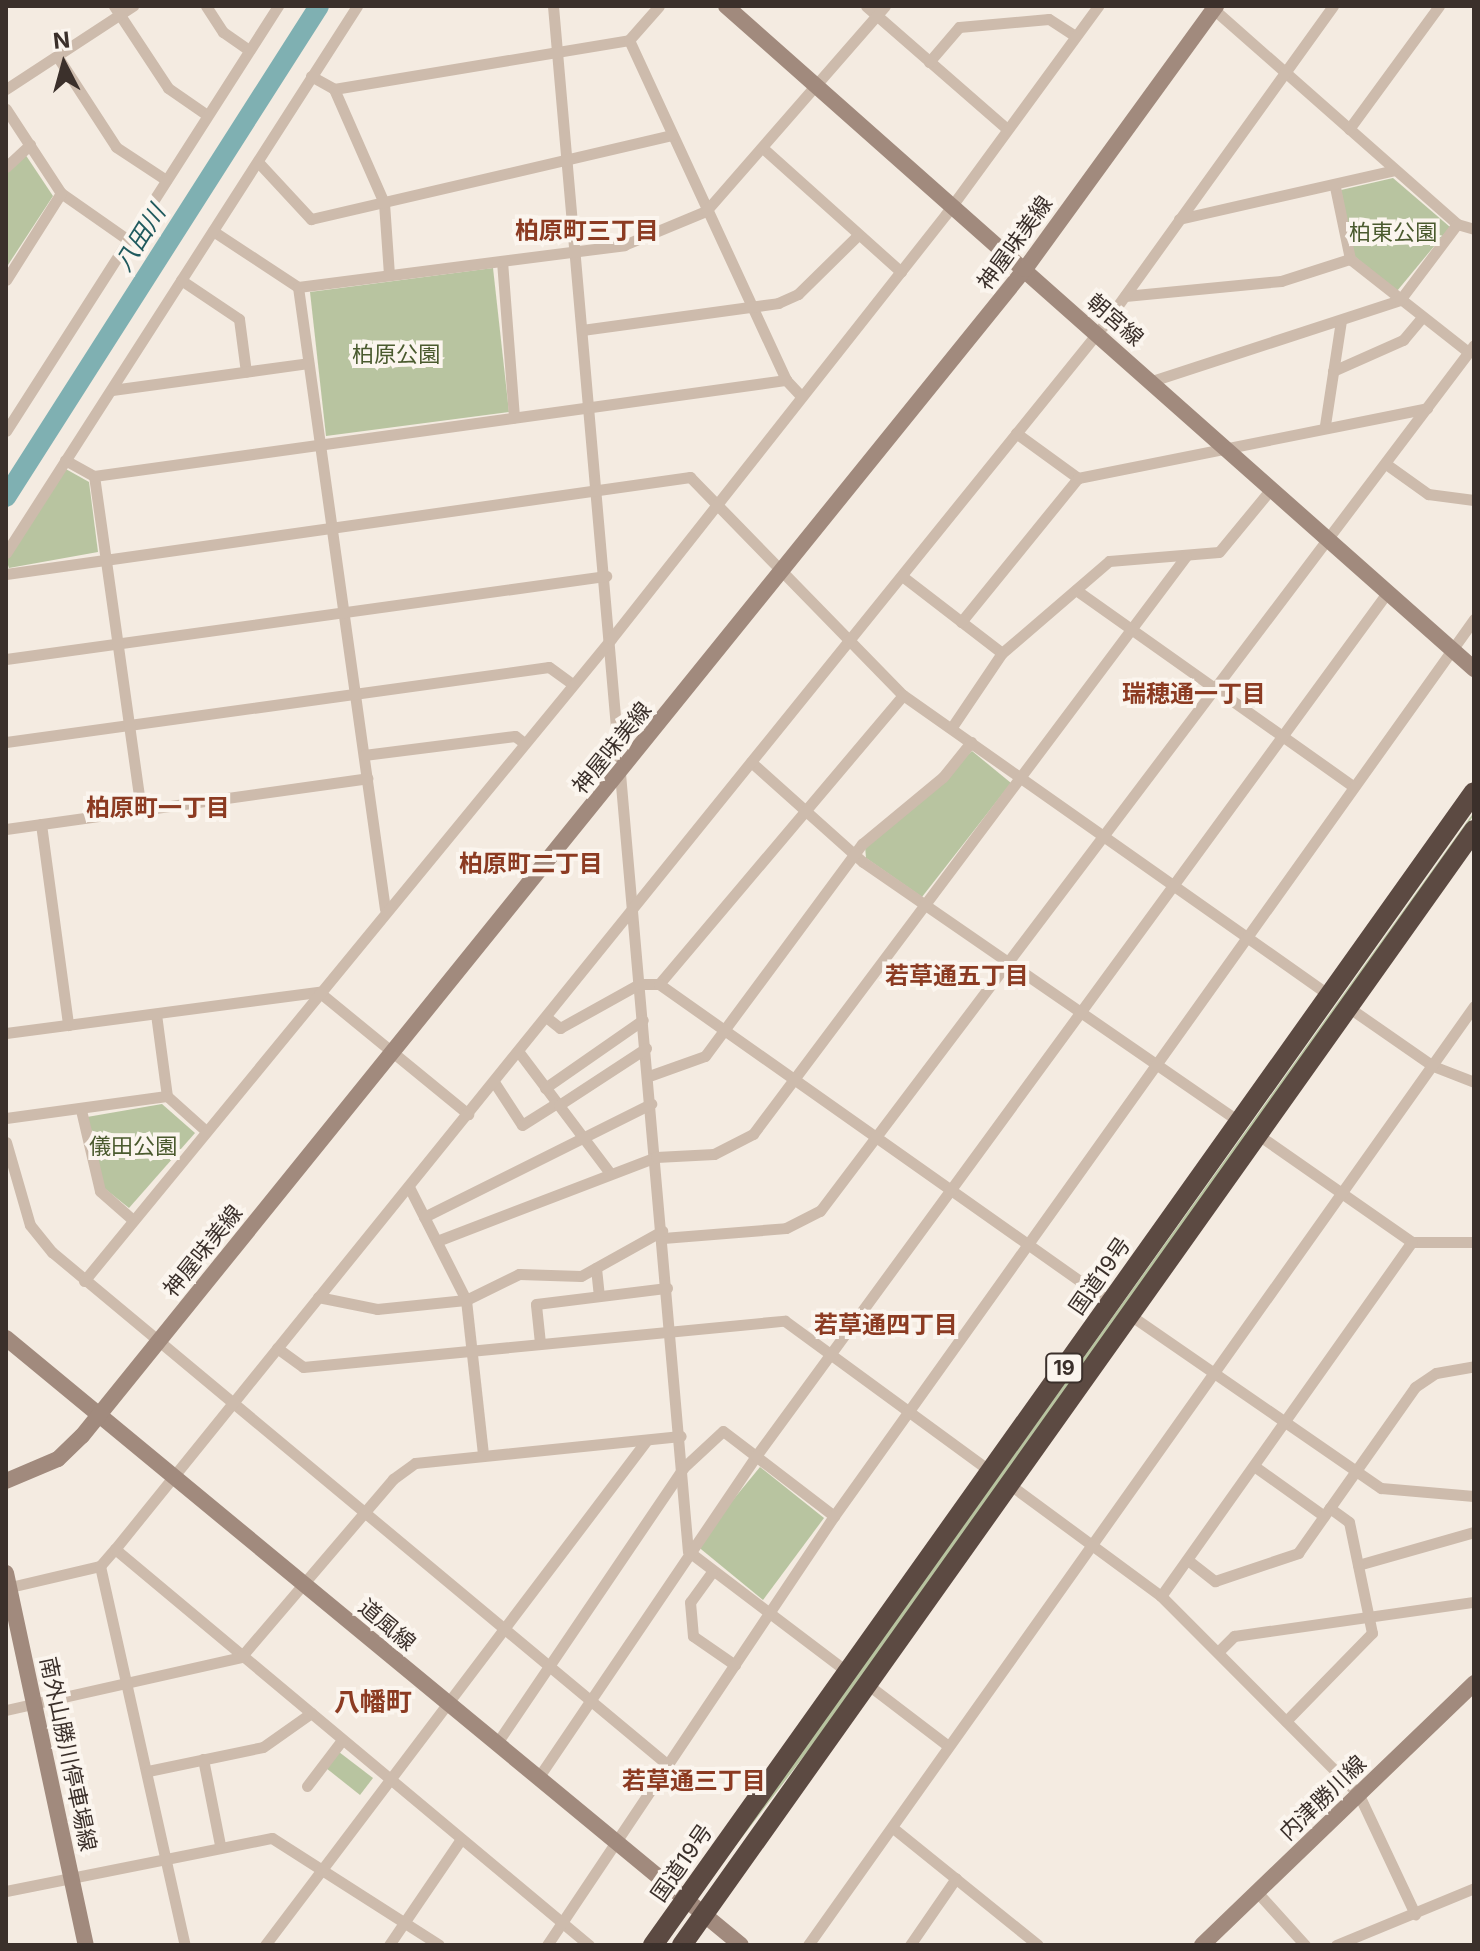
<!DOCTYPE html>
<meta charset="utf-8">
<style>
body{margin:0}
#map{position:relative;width:1480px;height:1951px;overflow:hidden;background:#f4ebe1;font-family:Inter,"Noto Sans JP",sans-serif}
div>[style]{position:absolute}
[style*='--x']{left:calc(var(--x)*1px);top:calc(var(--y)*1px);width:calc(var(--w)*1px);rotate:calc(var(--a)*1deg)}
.green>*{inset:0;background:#b8c4a0}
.river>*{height:20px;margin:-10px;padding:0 10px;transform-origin:10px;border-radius:10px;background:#7fb0b2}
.street>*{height:11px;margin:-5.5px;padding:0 5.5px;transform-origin:5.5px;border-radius:5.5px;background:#cdbbac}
.secondary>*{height:16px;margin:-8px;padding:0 8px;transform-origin:8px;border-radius:8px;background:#a18a7d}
.highway>*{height:20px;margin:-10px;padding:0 10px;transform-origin:10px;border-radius:10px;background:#5c4a42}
span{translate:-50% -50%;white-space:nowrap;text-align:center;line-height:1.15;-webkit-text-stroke:8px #fbf5ee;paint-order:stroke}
.shield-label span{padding:2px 6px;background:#fbf5ee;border:2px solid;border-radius:6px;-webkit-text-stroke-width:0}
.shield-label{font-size:20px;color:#3b302b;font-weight:700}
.park-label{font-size:22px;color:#4a5a2e}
.street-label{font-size:22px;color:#3b302b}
.neighbourhood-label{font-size:24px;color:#8c3b22;font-weight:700}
.water-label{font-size:24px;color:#1f5a5e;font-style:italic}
.quarter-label{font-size:26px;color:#8c3b22;font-weight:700}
.frame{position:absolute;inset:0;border:8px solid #3b302b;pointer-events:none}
.north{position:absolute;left:24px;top:24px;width:80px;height:80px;-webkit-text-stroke:6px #fbf5ee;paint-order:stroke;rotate:354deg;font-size:22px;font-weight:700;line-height:32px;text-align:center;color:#3b302b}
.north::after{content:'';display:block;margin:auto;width:28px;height:36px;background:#3b302b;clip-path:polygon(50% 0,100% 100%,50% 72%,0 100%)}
</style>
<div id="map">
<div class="green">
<i style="clip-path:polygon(25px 154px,53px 196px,6px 268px,6px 172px)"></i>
<i style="clip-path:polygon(1393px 178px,1450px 227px,1397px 291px,1354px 256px,1341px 190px)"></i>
<i style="clip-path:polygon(493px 268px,509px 412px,326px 436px,310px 292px)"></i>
<i style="clip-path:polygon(64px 468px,89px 482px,98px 552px,9px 568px,6px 559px)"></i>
<i style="clip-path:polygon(972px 751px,1011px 783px,922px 897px,866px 858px,865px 846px)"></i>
<i style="clip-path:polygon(1474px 812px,1474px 815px,817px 1739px,711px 1878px)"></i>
<i style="clip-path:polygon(162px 1104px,195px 1133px,129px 1208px,104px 1188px,87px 1117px)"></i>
<i style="clip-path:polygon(760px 1467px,824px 1518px,763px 1600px,696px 1545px)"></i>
<i style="clip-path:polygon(339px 1752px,373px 1778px,360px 1795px,326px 1768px)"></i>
</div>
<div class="river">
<i style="--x:6;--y:497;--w:582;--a:-57.48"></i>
</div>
<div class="street">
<i style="--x:114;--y:6;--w:98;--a:56.6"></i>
<i style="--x:168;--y:88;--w:47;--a:34.7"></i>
<i style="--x:206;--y:6;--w:31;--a:57"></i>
<i style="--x:223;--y:32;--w:32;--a:35"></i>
<i style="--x:553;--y:6;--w:1551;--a:85.01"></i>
<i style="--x:688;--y:1551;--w:198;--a:37.2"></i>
<i style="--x:866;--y:6;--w:187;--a:41.1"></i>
<i style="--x:1210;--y:6;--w:329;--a:41.4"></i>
<i style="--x:1457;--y:224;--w:18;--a:16"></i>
<i style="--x:629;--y:40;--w:374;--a:65.2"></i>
<i style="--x:786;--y:380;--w:22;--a:47"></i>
<i style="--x:57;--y:56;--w:108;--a:57"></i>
<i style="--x:116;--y:147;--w:60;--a:33.4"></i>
<i style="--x:929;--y:62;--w:46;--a:-49.4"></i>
<i style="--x:959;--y:27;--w:90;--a:-5.1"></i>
<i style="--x:1049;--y:19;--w:31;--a:33"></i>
<i style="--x:311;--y:76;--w:26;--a:29"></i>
<i style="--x:334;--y:89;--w:299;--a:-9.4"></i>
<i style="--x:629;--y:40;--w:45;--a:-48.6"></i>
<i style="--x:6;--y:89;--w:152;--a:-33.2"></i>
<i style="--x:334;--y:89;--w:124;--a:66.3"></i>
<i style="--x:384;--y:203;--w:72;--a:86"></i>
<i style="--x:6;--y:109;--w:100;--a:56.8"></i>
<i style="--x:61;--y:193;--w:82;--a:35"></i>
<i style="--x:1349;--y:129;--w:152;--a:-53.8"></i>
<i style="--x:764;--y:149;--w:184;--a:41.9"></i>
<i style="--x:258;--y:162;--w:78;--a:47.1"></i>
<i style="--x:311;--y:219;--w:371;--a:-13.1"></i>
<i style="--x:6;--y:167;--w:33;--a:-43"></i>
<i style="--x:1335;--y:187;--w:74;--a:78.2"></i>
<i style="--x:1350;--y:259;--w:150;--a:38.2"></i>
<i style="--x:1179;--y:219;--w:221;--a:-12.8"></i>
<i style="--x:213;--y:231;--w:102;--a:33.4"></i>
<i style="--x:298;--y:287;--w:628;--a:82.04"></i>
<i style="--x:502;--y:261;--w:157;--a:85.6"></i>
<i style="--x:6;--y:280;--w:103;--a:-57.7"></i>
<i style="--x:181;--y:280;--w:70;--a:33.9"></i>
<i style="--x:239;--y:319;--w:53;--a:82.5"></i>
<i style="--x:298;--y:287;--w:329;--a:-7.3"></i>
<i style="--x:624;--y:245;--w:89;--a:-22.5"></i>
<i style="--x:706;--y:211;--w:272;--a:-48.9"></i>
<i style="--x:1125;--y:296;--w:157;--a:-5.5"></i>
<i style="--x:1281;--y:281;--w:72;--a:-17.7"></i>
<i style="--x:582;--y:330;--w:198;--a:-7.8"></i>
<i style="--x:778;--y:303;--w:22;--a:-24"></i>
<i style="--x:798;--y:294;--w:83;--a:-44.5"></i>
<i style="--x:1333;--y:371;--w:77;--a:-23.9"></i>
<i style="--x:1403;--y:340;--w:30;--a:-50"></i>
<i style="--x:1152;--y:381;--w:261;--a:-18.1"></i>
<i style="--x:1400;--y:300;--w:95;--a:-53.1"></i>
<i style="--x:112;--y:390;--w:198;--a:-7.8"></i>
<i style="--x:1325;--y:425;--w:106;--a:-81.3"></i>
<i style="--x:6;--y:431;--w:505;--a:-57.38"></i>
<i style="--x:1016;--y:433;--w:77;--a:36"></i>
<i style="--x:65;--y:460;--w:33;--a:29"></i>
<i style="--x:1386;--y:464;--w:52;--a:35.5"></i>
<i style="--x:1428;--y:494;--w:46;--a:7.4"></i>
<i style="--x:6;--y:553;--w:650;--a:-57.31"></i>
<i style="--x:6;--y:574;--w:691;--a:-8.07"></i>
<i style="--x:690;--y:477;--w:305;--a:45.7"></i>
<i style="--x:903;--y:695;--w:521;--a:35.15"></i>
<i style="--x:902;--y:576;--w:126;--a:37.6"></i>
<i style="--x:1076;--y:590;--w:339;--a:35.3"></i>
<i style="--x:961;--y:622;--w:186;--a:-50.9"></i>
<i style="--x:1078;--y:478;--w:356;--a:-11.3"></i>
<i style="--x:6;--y:659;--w:606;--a:-7.88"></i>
<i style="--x:952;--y:727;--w:89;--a:-56"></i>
<i style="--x:1002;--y:653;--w:141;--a:-40.7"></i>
<i style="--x:1109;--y:561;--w:110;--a:-4.7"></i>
<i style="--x:1219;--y:552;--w:82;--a:-50.5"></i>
<i style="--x:6;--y:742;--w:548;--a:-7.86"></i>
<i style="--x:549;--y:667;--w:27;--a:36"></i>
<i style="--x:364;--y:755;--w:152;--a:-7.2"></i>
<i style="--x:515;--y:736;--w:10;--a:37"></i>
<i style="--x:751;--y:762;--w:150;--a:41.8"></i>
<i style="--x:863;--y:862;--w:457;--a:34.6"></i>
<i style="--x:141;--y:810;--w:337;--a:-98"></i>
<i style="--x:94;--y:476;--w:699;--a:-7.9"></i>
<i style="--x:41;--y:824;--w:203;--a:82.3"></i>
<i style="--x:6;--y:829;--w:365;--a:-8"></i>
<i style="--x:659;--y:984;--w:378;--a:-49.8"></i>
<i style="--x:1348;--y:1007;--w:103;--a:34.8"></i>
<i style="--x:1433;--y:1066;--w:44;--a:21.3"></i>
<i style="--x:156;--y:1014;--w:83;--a:82.4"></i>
<i style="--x:167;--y:1096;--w:52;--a:41.9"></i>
<i style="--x:546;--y:1017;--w:18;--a:38"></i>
<i style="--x:560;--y:1028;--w:90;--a:-29.1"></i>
<i style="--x:639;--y:984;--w:20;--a:0"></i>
<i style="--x:659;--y:984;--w:553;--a:35.21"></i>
<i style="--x:6;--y:1033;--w:316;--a:-7.5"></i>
<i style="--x:319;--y:992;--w:193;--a:39.3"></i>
<i style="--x:518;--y:1051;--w:153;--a:53"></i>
<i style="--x:649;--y:1076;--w:59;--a:-19.7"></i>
<i style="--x:705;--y:1056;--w:264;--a:-53.5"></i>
<i style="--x:862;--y:844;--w:105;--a:-39.6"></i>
<i style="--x:943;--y:777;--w:45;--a:-51.3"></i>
<i style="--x:494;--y:1082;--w:51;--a:56.9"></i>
<i style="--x:522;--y:1125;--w:41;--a:-32.2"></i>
<i style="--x:545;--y:1088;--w:119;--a:-34.8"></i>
<i style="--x:559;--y:1105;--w:104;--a:-33.2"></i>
<i style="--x:81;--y:1110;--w:83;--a:76.8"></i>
<i style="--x:100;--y:1191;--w:44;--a:41.3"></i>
<i style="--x:6;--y:1118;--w:162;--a:-7.8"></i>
<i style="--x:1257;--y:1134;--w:189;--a:34.9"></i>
<i style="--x:1412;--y:1242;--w:62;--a:0"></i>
<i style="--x:6;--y:1142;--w:86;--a:73.9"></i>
<i style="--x:30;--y:1225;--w:35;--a:51"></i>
<i style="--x:52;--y:1252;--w:802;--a:39.79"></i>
<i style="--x:409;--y:1187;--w:127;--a:63.2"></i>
<i style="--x:466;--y:1300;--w:156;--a:83.7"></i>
<i style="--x:424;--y:1217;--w:254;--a:-26.5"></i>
<i style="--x:663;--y:1238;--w:123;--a:-4.6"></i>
<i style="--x:786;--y:1228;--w:38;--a:-27"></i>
<i style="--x:820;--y:1211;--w:1085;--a:-52.94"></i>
<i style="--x:437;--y:1241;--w:235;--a:-21"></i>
<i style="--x:656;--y:1157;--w:58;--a:-3"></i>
<i style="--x:714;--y:1154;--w:44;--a:-27.1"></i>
<i style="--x:753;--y:1134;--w:722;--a:-53.16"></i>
<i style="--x:596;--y:1268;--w:28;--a:84"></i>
<i style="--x:84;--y:1281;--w:831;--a:-50.62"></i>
<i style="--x:611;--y:639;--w:541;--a:-51.75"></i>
<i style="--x:946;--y:214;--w:258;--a:-53.8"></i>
<i style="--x:318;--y:1297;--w:60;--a:11.5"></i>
<i style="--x:377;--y:1309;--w:89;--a:-5.8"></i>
<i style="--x:466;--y:1300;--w:59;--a:-26.1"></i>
<i style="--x:519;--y:1274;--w:62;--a:1.8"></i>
<i style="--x:581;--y:1276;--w:93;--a:-29.1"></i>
<i style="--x:1130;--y:1315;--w:305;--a:34.6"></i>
<i style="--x:1381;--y:1488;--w:93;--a:4.9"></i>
<i style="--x:540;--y:1343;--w:39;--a:-96"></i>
<i style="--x:536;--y:1304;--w:132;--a:-7"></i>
<i style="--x:277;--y:1348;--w:32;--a:36"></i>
<i style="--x:303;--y:1367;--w:484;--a:-5.5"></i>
<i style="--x:785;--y:1321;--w:254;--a:36.2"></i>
<i style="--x:1254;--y:1466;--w:86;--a:35.5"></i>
<i style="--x:1009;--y:1484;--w:189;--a:36.4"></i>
<i style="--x:1161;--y:1596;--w:281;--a:45.1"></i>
<i style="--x:1359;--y:1795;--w:132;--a:64.8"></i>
<i style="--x:115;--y:1549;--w:618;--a:39.88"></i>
<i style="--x:1189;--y:1561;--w:33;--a:38"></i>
<i style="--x:1215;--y:1581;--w:88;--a:-18.6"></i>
<i style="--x:1298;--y:1553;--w:203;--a:-54.8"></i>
<i style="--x:1415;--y:1387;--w:25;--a:-34"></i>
<i style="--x:1436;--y:1373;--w:39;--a:-10"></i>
<i style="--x:1358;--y:1565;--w:121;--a:-15.9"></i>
<i style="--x:100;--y:1566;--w:388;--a:77.4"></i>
<i style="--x:712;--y:1572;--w:37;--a:126"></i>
<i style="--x:690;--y:1602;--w:34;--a:85"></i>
<i style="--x:693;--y:1636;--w:51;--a:34.6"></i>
<i style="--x:6;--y:1588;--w:97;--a:-13.2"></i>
<i style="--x:100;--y:1566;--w:23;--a:-49"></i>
<i style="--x:115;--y:1549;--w:1572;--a:-51.07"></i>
<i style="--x:1103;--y:326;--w:394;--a:-54.3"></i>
<i style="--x:1161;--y:1596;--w:434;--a:-54.7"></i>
<i style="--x:1218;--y:1652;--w:23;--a:-45"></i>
<i style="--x:1234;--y:1636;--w:242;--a:-8.1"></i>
<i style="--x:867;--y:1684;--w:102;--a:37.4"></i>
<i style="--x:6;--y:1710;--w:241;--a:-12.7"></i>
<i style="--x:241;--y:1657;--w:234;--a:-49.5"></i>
<i style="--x:393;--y:1479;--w:27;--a:-36"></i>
<i style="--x:415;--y:1463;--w:267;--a:-5.8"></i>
<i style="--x:1286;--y:1721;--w:123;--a:-45.7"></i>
<i style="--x:1372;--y:1633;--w:113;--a:-101.7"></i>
<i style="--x:1349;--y:1522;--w:24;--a:-144"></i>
<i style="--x:497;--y:1743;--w:332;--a:-55.9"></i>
<i style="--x:683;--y:1468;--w:54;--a:-42.8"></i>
<i style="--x:723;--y:1431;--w:140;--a:37.4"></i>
<i style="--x:203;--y:1759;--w:88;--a:78.8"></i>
<i style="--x:148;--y:1771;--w:117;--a:-11.8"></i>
<i style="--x:263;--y:1747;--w:59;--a:-35.3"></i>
<i style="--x:538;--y:1778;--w:389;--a:-55.9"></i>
<i style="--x:756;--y:1456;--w:1069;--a:-53.83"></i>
<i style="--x:307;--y:1786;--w:58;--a:-52.7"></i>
<i style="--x:893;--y:1828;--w:186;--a:38.9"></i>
<i style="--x:6;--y:1891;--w:271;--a:-11.3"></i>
<i style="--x:272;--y:1838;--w:198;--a:32.6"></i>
<i style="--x:1257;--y:1892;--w:72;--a:47.8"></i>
<i style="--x:265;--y:1945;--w:632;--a:-52.91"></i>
<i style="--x:389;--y:1945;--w:128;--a:-55.8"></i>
<i style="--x:547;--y:1945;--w:516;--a:-56.22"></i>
<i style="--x:834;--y:1516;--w:1102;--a:-54.49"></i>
<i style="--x:808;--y:1945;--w:1151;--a:-54.65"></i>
<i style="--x:910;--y:1945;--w:81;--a:-55.5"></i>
<i style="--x:1336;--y:1945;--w:149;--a:-22.4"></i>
</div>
<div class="secondary">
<i style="--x:726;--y:6;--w:1000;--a:41.55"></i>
<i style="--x:6;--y:1338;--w:953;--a:39.55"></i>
<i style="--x:6;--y:1481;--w:56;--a:-22.9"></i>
<i style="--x:58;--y:1459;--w:33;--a:-44"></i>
<i style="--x:82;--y:1436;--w:1500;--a:-51.06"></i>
<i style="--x:1025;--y:269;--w:325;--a:-54"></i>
<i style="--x:6;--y:1573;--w:381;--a:77.9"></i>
<i style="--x:1202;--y:1945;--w:378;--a:-43.9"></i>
</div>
<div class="highway">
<i style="--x:653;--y:1945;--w:1415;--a:-54.55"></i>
<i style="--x:682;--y:1945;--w:1368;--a:-54.61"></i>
</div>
<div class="shield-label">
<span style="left:1064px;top:1368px">19</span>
</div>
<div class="park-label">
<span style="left:1393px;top:233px">柏東公園</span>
<span style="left:396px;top:355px">柏原公園</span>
<span style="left:133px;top:1147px">儀田公園</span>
</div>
<div class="street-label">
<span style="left:1015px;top:243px;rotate:-54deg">神屋味美線</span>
<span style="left:1115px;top:320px;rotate:41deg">朝宮線</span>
<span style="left:612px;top:748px;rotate:-51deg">神屋味美線</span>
<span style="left:203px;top:1251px;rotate:-51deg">神屋味美線</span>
<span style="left:1100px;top:1276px;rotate:-55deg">国道19号</span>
<span style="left:387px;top:1625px;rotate:40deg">道風線</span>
<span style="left:68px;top:1754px;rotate:78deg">南外山勝川停車場線</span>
<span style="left:1323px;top:1798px;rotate:-44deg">内津勝川線</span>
<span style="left:682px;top:1863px;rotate:-55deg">国道19号</span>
</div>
<div class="neighbourhood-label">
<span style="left:587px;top:231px">柏原町三丁目</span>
<span style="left:1194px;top:694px">瑞穂通一丁目</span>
<span style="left:158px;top:808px">柏原町一丁目</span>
<span style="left:531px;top:864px">柏原町二丁目</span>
<span style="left:957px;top:976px">若草通五丁目</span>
<span style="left:886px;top:1325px">若草通四丁目</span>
<span style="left:694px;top:1781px">若草通三丁目</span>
</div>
<div class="water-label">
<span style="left:140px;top:238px;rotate:-58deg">八田川</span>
</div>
<div class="quarter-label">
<span style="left:373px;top:1702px">八幡町</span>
</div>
<div class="frame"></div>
<div class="north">N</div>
</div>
